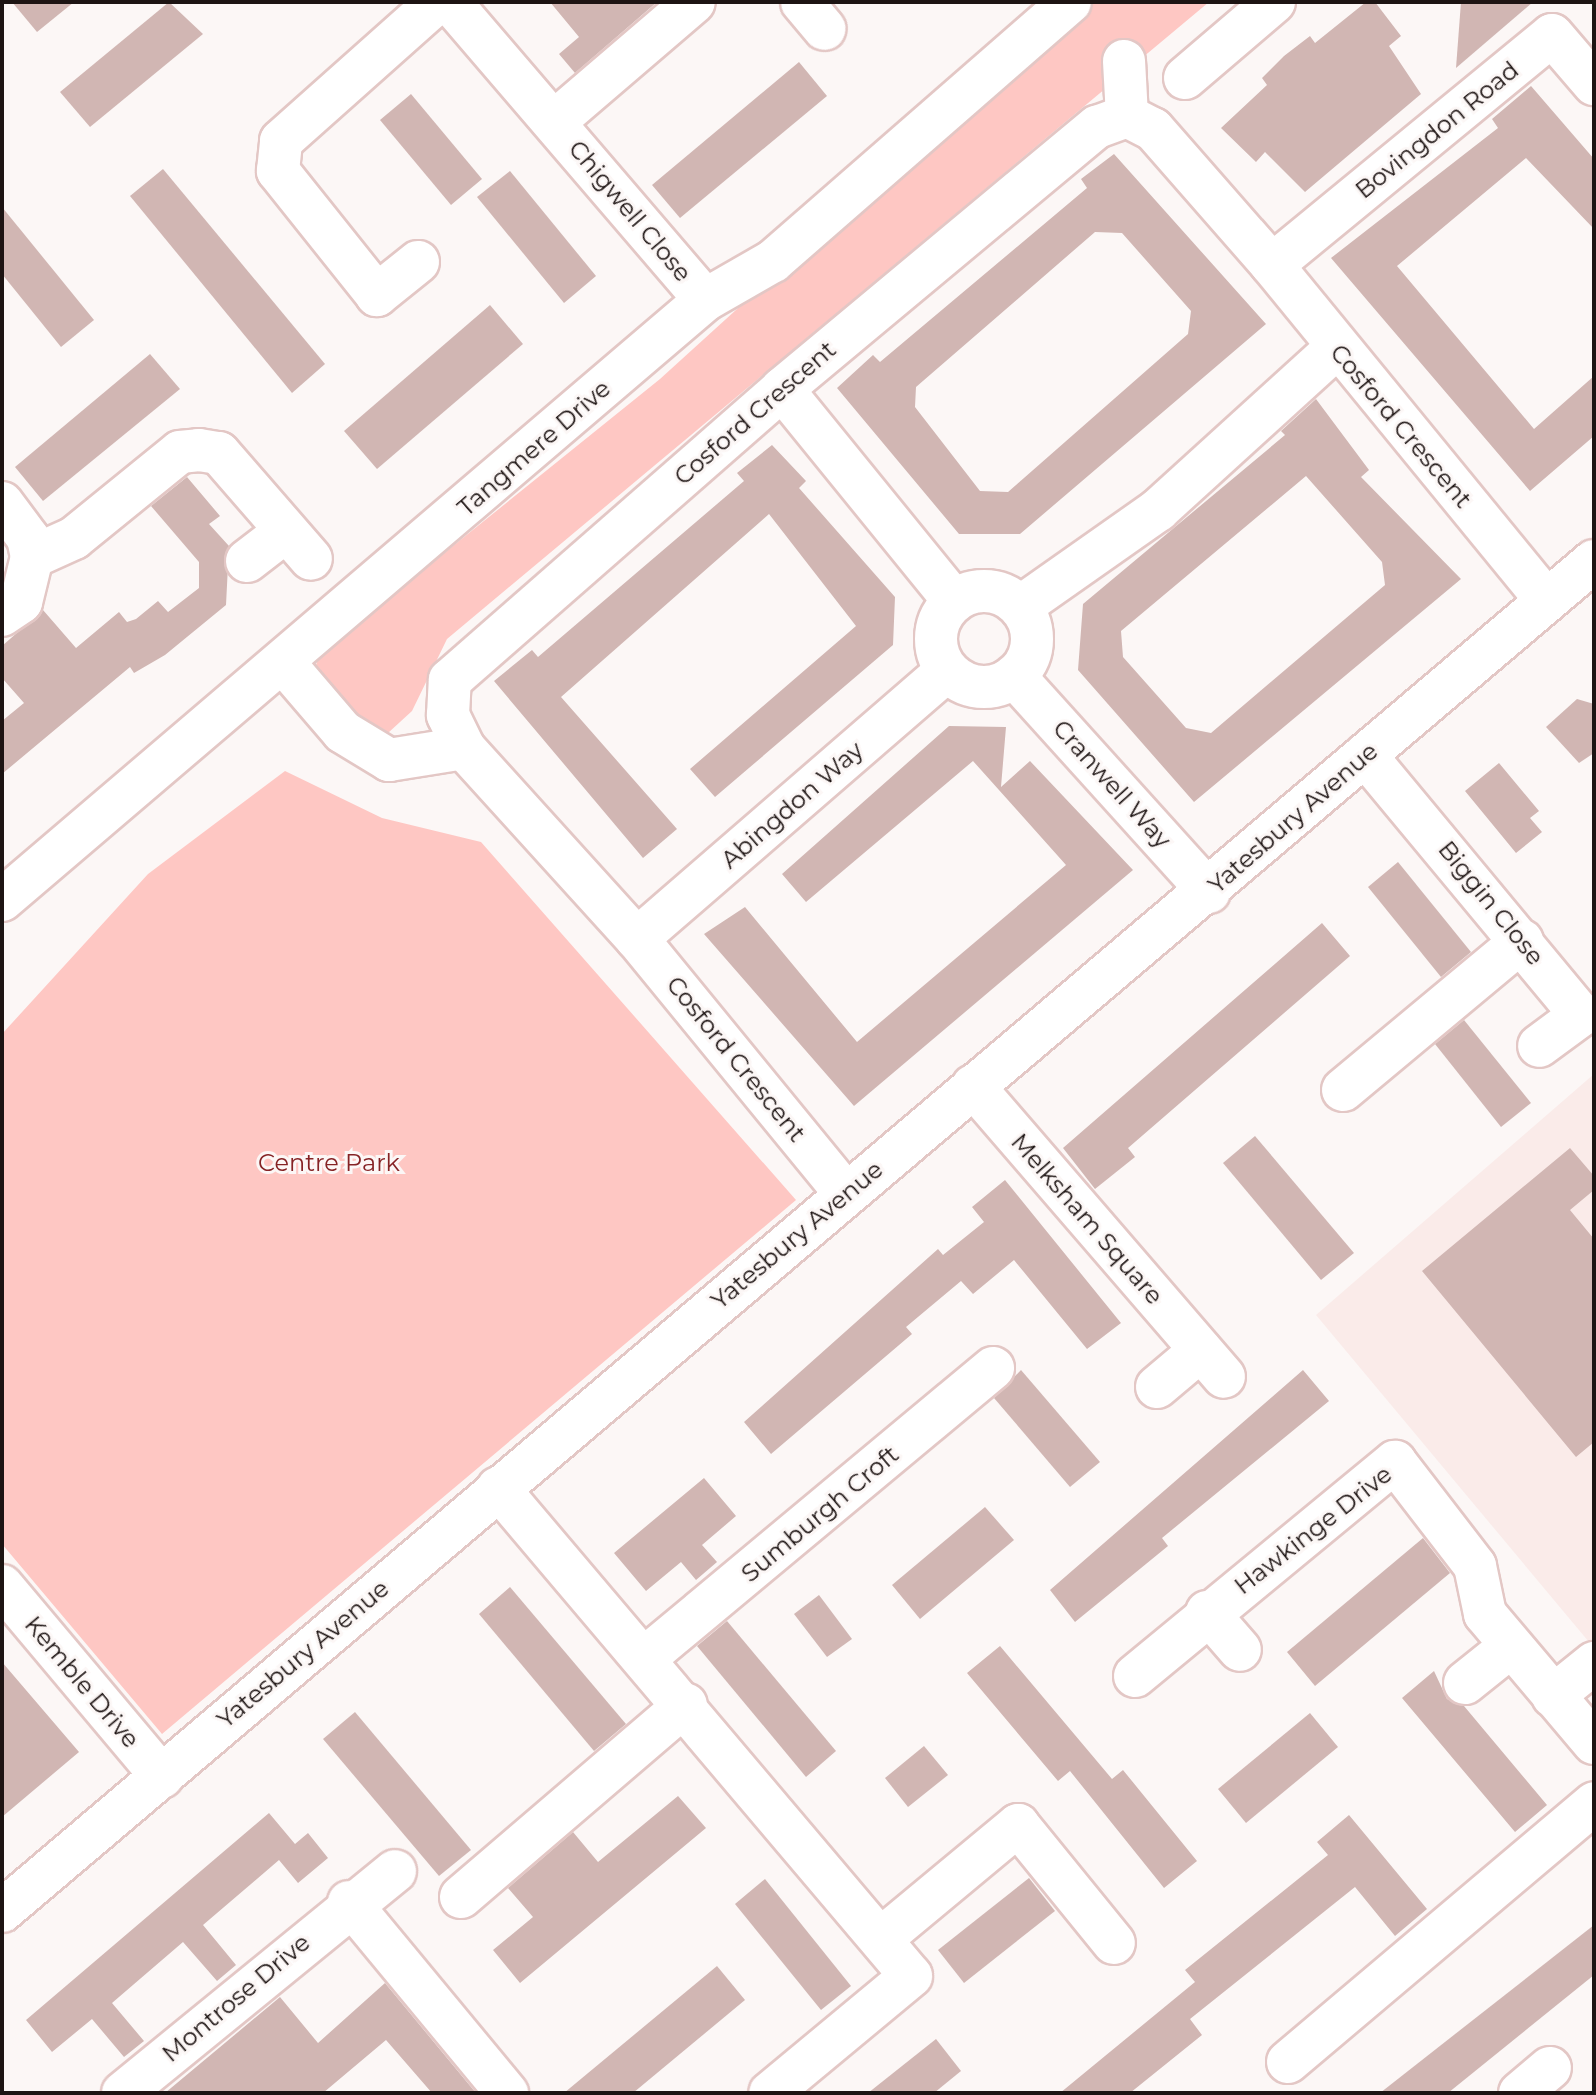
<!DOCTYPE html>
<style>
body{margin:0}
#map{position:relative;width:1596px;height:2095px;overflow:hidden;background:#fcf7f6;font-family:Montserrat,sans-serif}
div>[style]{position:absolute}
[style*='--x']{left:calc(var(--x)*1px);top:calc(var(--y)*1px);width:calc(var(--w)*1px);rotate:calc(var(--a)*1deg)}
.built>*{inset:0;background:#faebe9}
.green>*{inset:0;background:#fec7c3}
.building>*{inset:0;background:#d1b6b3}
.roads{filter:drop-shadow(2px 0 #e3c7c5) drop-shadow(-2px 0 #e3c7c5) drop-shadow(0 2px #e3c7c5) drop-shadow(0 -2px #e3c7c5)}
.minor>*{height:42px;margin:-21px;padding:0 21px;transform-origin:21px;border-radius:21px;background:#fff}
.minor>.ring{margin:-21px;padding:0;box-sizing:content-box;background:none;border:42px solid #fff;border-radius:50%}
span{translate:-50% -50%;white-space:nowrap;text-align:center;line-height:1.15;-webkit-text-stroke:6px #fcf7f6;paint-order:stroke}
.street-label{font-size:24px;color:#1d1413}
.park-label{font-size:24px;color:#862325}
.frame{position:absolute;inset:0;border:4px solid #1d1413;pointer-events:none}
</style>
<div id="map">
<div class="built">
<i style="clip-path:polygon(1594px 1074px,1594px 1637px,1589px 1642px,1316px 1315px)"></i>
</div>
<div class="green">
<i style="clip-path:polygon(1094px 2px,1209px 2px,447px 639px,412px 711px,388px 733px,363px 733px,314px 673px,319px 654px,660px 379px,803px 249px,988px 102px,983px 95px)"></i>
<i style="clip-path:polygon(285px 771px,382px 818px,481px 842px,796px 1200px,162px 1734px,2px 1544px,2px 1034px,148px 874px)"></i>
</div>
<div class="building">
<i style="clip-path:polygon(12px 2px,74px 2px,37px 32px)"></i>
<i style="clip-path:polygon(169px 2px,203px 34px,90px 127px,60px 92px)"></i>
<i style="clip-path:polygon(550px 2px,657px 2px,575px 73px,559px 54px,579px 37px)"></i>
<i style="clip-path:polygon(1366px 2px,1375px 2px,1401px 36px,1389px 46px,1421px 94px,1305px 192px,1265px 152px,1256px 162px,1221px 128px,1267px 85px,1262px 78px,1284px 56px,1310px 36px,1315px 43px)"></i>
<i style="clip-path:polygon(1461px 2px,1533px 2px,1456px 68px)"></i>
<i style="clip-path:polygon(799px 62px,827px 96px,680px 218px,652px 185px)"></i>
<i style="clip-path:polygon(1531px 86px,1594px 159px,1594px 229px,1526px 158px,1397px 266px,1534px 429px,1594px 376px,1594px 436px,1530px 491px,1331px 258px,1498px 128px,1492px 119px)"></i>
<i style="clip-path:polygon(411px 94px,482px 179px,451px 205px,380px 120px)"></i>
<i style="clip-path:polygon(evenodd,1114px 154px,1266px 324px,1020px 534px,959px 534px,837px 388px,873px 355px,880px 362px,1087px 188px,1081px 179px,1114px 154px,1095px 232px,1122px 233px,1191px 311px,1188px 334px,1008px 492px,980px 491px,915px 407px,916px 387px,1095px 232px)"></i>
<i style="clip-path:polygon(163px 169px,325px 364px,292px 393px,130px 196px)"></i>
<i style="clip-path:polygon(510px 171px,596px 276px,564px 303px,477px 197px)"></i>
<i style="clip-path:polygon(2px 207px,94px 320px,61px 347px,2px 274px)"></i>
<i style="clip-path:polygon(490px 305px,523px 344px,377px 469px,344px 431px)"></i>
<i style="clip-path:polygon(150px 354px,180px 389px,43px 501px,15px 467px)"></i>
<i style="clip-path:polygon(evenodd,1316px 399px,1369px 470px,1361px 477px,1461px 579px,1194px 802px,1078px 670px,1083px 604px,1285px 435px,1281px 431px,1316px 399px,1306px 476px,1382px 562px,1385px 585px,1211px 733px,1186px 728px,1123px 657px,1121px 631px,1306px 476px)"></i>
<i style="clip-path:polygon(772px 445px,806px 481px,799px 488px,895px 597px,893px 645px,715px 797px,690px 769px,856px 626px,769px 514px,561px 697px,677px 829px,643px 858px,494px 681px,532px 650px,538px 657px,744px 481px,737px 473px)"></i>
<i style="clip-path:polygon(187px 477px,220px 516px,209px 524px,229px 546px,226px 605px,165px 655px,134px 673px,130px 667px,2px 774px,2px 721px,24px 703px,2px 678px,2px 646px,43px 610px,76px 648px,119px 612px,127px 622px,136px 619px,158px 601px,168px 612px,199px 588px,199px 562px,151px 506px)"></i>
<i style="clip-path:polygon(1577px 699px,1594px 704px,1594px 753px,1579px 763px,1546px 727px)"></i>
<i style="clip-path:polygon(949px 726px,1006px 727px,1001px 787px,1030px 761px,1133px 870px,854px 1106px,704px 934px,745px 907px,857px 1042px,1066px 865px,973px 761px,806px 902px,782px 874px)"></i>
<i style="clip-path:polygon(1499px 763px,1539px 811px,1530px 818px,1542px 832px,1516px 853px,1465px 791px)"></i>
<i style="clip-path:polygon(1398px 862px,1471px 952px,1441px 977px,1368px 887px)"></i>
<i style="clip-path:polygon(1322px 923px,1350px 956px,1128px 1148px,1135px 1157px,1095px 1189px,1063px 1148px)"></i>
<i style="clip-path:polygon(1464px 1020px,1531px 1103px,1501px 1127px,1435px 1044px)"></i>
<i style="clip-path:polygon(1255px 1136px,1354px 1253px,1321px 1280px,1223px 1163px)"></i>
<i style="clip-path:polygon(1570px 1148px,1594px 1176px,1594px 1190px,1570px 1210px,1594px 1239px,1594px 1442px,1576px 1457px,1422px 1271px)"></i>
<i style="clip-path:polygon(1005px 1180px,1121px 1323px,1087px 1349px,1014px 1260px,973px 1294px,961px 1281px,906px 1327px,912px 1334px,771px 1454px,744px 1422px,938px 1249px,943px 1255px,984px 1222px,972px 1207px)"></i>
<i style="clip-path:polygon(1021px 1370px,1100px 1462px,1070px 1487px,994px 1398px)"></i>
<i style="clip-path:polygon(1303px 1370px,1329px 1401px,1162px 1538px,1168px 1546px,1075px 1622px,1050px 1590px)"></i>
<i style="clip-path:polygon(704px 1478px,736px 1516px,702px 1545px,717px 1562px,696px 1580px,681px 1562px,646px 1591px,614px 1553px)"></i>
<i style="clip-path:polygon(985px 1507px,1014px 1540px,920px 1619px,892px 1585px)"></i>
<i style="clip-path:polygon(1423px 1538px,1450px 1573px,1315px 1686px,1287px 1652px)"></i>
<i style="clip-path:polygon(510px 1587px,626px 1724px,594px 1751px,479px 1614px)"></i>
<i style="clip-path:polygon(819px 1595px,852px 1639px,827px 1657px,794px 1614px)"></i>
<i style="clip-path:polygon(727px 1621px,836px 1751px,806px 1777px,697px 1646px)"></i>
<i style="clip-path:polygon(1000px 1646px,1112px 1779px,1123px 1770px,1197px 1861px,1164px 1888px,1070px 1771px,1058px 1781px,967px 1673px)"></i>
<i style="clip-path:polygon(2px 1662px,79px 1752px,2px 1817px,3px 1734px)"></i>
<i style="clip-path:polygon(1434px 1671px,1447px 1699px,1464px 1706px,1547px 1805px,1515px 1832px,1402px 1698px)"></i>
<i style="clip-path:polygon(355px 1712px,471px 1850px,439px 1876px,323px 1739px)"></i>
<i style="clip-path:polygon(1310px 1713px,1338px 1747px,1246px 1823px,1218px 1789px)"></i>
<i style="clip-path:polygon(924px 1746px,948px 1775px,908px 1807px,885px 1778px)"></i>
<i style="clip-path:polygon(678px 1796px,706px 1828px,520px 1983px,493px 1950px,533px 1917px,508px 1888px,573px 1832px,598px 1862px)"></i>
<i style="clip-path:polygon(269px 1813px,295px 1844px,308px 1833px,328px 1858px,298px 1883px,279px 1860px,203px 1925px,236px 1965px,217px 1981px,183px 1942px,112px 2003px,144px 2041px,124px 2057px,92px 2019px,52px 2052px,26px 2020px)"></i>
<i style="clip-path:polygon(1349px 1815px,1427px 1909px,1395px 1936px,1355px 1887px,1190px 2019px,1202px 2035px,1130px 2093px,1060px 2093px,1195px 1982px,1185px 1970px,1328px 1855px,1317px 1842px)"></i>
<i style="clip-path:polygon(1029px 1878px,1055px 1911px,964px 1983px,938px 1950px)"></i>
<i style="clip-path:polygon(765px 1879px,851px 1986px,821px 2010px,735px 1904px)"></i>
<i style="clip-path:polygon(1594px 1925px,1594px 1975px,1448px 2093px,1380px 2093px)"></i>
<i style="clip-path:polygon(717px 1966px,745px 2000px,633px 2093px,564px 2093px)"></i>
<i style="clip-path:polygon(385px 1983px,476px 2093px,432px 2093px,386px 2040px,323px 2093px,165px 2093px,280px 1997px,318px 2043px)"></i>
<i style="clip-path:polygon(936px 2039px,961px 2071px,934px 2093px,868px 2093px)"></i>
</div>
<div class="roads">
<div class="minor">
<i style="--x:450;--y:2;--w:392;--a:49.4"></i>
<i style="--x:802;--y:2;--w:35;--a:50"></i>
<i style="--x:1124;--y:61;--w:55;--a:86.9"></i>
<i style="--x:1185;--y:78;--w:117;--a:-40.5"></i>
<i style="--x:554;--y:122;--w:184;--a:-40.6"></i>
<i style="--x:418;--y:262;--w:53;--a:141.2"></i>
<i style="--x:377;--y:295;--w:159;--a:-128.6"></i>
<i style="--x:278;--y:171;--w:30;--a:-84"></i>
<i style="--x:281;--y:141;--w:209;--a:-41.7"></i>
<i style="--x:1272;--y:265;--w:362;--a:-39.4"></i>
<i style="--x:1552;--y:35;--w:65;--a:49.4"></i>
<i style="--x:782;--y:389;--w:273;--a:50.9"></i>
<i style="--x:2;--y:503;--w:44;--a:53.4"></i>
<i style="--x:28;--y:538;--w:19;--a:78"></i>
<i style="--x:32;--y:557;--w:46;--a:103.7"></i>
<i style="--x:21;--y:602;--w:23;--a:146"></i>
<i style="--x:32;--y:557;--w:46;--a:-24.3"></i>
<i style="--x:74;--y:538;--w:136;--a:-39.1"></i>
<i style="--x:180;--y:452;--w:19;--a:-6"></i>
<i style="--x:199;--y:450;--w:20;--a:9"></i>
<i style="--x:219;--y:453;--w:140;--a:49"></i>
<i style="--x:247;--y:561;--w:49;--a:-37.6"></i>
<i class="ring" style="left:936px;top:591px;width:54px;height:54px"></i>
<i style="--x:1020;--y:607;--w:169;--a:-35.1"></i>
<i style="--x:1158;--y:510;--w:241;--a:-42.3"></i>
<i style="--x:283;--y:662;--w:92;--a:49.4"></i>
<i style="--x:343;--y:732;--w:54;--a:31.3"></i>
<i style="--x:389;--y:760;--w:76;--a:-9.1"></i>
<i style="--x:1014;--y:676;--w:291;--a:47.9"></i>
<i style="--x:1365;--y:755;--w:338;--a:50.3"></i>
<i style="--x:1581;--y:1015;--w:52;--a:143.6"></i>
<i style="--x:2;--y:900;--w:924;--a:-40.48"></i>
<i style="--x:705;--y:300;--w:78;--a:-29.8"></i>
<i style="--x:773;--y:261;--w:394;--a:-41.1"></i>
<i style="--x:637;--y:939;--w:410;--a:-40.9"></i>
<i style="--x:973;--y:1086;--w:384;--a:49.2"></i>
<i style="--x:1343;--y:1090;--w:233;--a:-39.8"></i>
<i style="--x:846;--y:1194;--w:330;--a:-129.3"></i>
<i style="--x:637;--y:939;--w:258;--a:-132.2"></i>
<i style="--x:464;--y:748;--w:37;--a:-116"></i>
<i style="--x:448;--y:715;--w:35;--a:-87"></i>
<i style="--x:450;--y:680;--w:441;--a:-41.2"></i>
<i style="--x:782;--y:389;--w:410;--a:-39.8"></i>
<i style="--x:1097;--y:127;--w:32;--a:-20"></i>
<i style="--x:1127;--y:116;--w:29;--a:27"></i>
<i style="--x:1153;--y:129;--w:181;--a:48.8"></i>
<i style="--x:1272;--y:265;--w:431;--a:50.7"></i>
<i style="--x:1157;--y:1387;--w:57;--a:-40.1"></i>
<i style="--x:498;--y:1488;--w:639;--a:49.76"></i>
<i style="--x:911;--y:1976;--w:183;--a:140.3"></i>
<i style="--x:2;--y:1586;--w:249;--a:50"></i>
<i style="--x:1207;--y:1612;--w:50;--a:49"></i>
<i style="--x:645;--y:1658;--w:453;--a:-39.8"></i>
<i style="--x:1135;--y:1676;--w:337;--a:-39.5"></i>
<i style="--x:1395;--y:1462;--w:131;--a:52.4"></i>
<i style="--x:1475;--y:1566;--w:49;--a:78.2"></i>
<i style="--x:1485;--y:1614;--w:169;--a:49.8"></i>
<i style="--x:1465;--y:1683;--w:58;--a:-38.7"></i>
<i style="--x:1553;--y:1696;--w:53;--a:-38.8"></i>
<i style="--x:461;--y:1897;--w:296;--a:-40.6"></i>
<i style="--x:349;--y:1902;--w:248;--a:50.4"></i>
<i style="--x:2;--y:1911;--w:2087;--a:-40.3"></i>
<i style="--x:882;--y:1938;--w:177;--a:-39.7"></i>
<i style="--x:1018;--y:1825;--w:152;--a:50.9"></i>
<i style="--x:1288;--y:2062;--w:401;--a:-40.2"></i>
<i style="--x:123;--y:2093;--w:351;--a:-39.2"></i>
<i style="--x:1520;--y:2093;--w:39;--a:-40"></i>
</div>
</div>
<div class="street-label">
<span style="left:1437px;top:130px;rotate:-39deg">Bovingdon Road</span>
<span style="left:630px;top:211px;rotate:50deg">Chigwell Close</span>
<span style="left:755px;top:413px;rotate:-41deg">Cosford Crescent</span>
<span style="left:1401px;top:426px;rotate:50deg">Cosford Crescent</span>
<span style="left:534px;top:448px;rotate:-41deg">Tangmere Drive</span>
<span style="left:1112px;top:784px;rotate:48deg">Cranwell Way</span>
<span style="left:792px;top:805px;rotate:-41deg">Abingdon Way</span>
<span style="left:1293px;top:818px;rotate:-41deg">Yatesbury Avenue</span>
<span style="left:1491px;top:903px;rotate:51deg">Biggin Close</span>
<span style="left:736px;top:1059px;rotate:51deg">Cosford Crescent</span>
<span style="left:1087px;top:1219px;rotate:49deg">Melksham Square</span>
<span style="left:797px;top:1235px;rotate:-40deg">Yatesbury Avenue</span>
<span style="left:820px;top:1514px;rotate:-40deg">Sumburgh Croft</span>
<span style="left:1313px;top:1530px;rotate:-38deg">Hawkinge Drive</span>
<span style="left:303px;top:1654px;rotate:-40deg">Yatesbury Avenue</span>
<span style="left:82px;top:1682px;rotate:50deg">Kemble Drive</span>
<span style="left:236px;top:1998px;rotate:-40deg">Montrose Drive</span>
</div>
<div class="park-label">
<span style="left:329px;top:1163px">Centre Park</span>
</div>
<div class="frame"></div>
</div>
